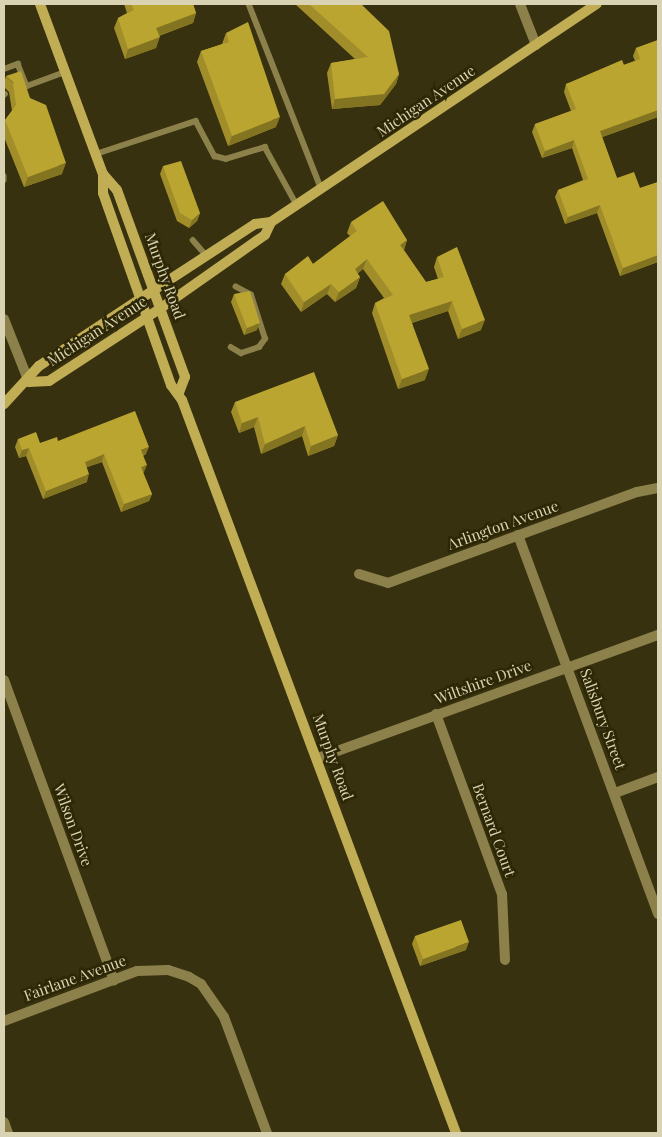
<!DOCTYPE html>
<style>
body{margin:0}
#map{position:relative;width:662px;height:1137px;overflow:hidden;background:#37310f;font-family:"Playfair Display",serif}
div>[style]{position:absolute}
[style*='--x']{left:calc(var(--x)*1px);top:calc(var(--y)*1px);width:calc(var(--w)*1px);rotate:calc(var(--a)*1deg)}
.lane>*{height:5.5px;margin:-2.75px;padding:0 2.75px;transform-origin:2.75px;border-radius:2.75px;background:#8c814b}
.street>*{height:10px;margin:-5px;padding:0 5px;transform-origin:5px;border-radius:5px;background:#8c814b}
.secondary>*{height:10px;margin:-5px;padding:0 5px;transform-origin:5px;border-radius:5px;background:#c0ad54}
.wall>*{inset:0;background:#a18e2a}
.shaded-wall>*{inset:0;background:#837422}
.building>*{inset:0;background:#bba531}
span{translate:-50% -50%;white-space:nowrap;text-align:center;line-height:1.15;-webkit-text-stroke:5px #2d2705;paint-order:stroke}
.street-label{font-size:15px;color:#d9d3b3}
.frame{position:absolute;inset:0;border:5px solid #d9d3b3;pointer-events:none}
</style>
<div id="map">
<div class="lane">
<i style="--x:249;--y:4;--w:198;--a:68.6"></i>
<i style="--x:4;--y:69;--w:15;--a:-20"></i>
<i style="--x:18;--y:64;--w:24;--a:68"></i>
<i style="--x:27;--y:86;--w:40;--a:-20.2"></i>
<i style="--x:4;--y:95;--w:1;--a:-45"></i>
<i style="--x:96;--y:154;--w:105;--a:-18.3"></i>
<i style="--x:196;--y:121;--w:40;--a:62"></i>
<i style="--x:215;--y:156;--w:11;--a:15"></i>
<i style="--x:226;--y:159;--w:41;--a:-17.1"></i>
<i style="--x:265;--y:147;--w:66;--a:61.1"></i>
<i style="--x:4;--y:176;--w:4;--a:90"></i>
<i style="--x:193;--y:240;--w:21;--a:49"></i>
<i style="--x:231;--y:347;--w:12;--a:31"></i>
<i style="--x:241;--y:353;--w:19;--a:-18"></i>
<i style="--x:259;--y:347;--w:10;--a:-53"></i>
<i style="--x:265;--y:339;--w:46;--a:-107.7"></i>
<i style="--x:251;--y:295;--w:17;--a:-152"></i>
</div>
<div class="street">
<i style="--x:520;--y:4;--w:44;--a:68.7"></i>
<i style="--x:4;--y:319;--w:68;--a:68.4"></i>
<i style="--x:518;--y:535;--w:404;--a:69.7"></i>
<i style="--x:359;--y:574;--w:30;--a:17"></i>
<i style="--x:388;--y:583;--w:265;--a:-20.1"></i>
<i style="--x:637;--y:492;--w:21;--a:-11"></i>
<i style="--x:4;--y:680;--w:320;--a:69.9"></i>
<i style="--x:436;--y:714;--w:192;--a:69.9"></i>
<i style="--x:502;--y:894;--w:66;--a:87.4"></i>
<i style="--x:318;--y:758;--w:362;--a:-19.9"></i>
<i style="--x:615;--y:793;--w:46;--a:-20.4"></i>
<i style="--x:4;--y:1021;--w:142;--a:-20.6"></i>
<i style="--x:137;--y:971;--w:31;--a:-2"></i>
<i style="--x:168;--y:970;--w:22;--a:18"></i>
<i style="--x:189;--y:977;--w:14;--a:30"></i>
<i style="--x:201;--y:984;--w:40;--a:55.1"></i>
<i style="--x:224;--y:1017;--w:124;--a:69.7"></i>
<i style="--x:4;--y:1122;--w:12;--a:70"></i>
</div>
<div class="secondary">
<i style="--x:40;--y:4;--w:181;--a:69.7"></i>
<i style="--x:103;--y:174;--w:19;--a:90"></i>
<i style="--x:103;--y:193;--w:204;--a:70.5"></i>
<i style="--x:171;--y:385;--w:19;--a:54"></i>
<i style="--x:182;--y:400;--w:783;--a:69.5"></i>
<i style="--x:103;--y:174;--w:21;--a:49"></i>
<i style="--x:117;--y:190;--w:199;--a:70"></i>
<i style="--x:185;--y:377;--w:17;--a:111"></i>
<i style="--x:29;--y:382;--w:20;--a:-3"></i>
<i style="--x:49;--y:381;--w:134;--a:-33.1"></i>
<i style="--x:161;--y:308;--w:127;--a:-35.1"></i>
<i style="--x:265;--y:235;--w:14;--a:-65"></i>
<i style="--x:4;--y:404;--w:52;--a:-47.4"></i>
<i style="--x:39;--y:366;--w:121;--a:-33.6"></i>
<i style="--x:140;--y:299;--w:137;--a:-33.1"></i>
<i style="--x:255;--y:224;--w:16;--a:-7"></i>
<i style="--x:271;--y:222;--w:392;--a:-33.8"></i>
</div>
<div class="wall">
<i style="clip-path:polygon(124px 4px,193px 4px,196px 13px,193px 23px,159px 36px,156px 48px,125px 59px,114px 28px,118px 18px,127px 13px)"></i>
<i style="clip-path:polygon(295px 4px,361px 4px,399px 74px,396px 84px,380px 105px,332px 109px,327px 73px,331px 63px,355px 59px)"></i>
<i style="clip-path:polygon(226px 33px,276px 127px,228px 146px,197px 62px,201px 51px,222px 44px)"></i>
<i style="clip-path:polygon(658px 40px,658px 117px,602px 137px,617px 178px,640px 188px,658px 182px,658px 262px,620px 276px,597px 213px,565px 224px,555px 197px,558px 190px,583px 180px,572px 148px,542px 158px,532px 132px,535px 124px,571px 111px,564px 92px,566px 84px,635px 61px,633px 56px,636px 48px)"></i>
<i style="clip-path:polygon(6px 76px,30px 98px,62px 174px,24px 187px,4px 137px,4px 122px,5px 120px,12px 111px,9px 92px,4px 87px,4px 83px)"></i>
<i style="clip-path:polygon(163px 166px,200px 213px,197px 221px,189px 228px,177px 221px,160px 174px)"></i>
<i style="clip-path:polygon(351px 222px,407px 240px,404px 250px,426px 282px,438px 279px,434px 267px,437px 257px,481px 330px,458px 339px,448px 311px,412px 323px,425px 380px,398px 389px,372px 313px,375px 303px,384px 298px,363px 269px,357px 274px,360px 277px,356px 288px,335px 302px,327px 294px,301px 312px,281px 284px,285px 274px,313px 264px,350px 236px,347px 233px)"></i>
<i style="clip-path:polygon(234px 294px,257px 330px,244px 335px,231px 302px)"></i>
<i style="clip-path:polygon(235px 402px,338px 435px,334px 446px,308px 456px,302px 436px,261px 454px,254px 427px,239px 433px,231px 412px)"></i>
<i style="clip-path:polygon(18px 439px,40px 443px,58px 441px,146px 454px,143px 456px,144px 472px,143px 473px,152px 494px,149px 501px,121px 512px,102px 462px,87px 467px,87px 482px,43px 499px,26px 456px,19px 458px,15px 447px)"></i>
<i style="clip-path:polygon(415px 936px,466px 950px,420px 966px,412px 944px)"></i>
</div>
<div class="shaded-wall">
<i style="clip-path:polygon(196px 13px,193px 23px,152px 38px,156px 28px)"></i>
<i style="clip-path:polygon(160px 37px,156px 48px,125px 59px,128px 49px)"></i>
<i style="clip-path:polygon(399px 74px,396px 84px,380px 105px,332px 109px,335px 99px)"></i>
<i style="clip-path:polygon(658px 110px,658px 117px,597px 139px,600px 131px)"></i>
<i style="clip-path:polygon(280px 117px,276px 127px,228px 146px,232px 136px)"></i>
<i style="clip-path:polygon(574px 140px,572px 148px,542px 158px,545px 151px)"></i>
<i style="clip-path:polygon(66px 163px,62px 174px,24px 187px,28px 177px)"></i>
<i style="clip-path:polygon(600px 205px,597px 213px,565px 224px,568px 217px)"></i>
<i style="clip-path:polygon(200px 213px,197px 221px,189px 228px,192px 220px)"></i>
<i style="clip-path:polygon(407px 240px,404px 250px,400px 245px)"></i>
<i style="clip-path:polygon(658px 255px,658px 262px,620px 276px,623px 268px)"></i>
<i style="clip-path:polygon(367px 259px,363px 269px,351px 279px,355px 269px)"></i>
<i style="clip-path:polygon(360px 277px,356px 288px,335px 302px,339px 292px)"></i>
<i style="clip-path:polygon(331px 284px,327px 294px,301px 312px,304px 302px)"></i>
<i style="clip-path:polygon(452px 301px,448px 311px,405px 325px,409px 315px)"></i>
<i style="clip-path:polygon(485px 320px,481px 330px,458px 339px,462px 329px)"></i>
<i style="clip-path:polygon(260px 323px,257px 330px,244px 335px,247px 328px)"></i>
<i style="clip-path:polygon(429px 369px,425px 380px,398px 389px,402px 379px)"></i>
<i style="clip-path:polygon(258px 417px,254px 427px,239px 433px,242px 423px)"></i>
<i style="clip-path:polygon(305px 426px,302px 436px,261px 454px,265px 444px)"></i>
<i style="clip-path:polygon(338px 435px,334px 446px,308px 456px,311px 446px)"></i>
<i style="clip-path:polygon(149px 447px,146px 454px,138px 457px,141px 450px)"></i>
<i style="clip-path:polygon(29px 448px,26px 456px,19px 458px,22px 450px)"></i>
<i style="clip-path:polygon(104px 454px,102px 462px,82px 469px,85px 462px)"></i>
<i style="clip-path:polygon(147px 465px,144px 472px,138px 475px,141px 467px)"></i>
<i style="clip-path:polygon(89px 474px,87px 482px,43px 499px,46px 491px)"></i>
<i style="clip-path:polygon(152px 494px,149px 501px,121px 512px,124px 504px)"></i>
<i style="clip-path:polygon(469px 942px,466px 950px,420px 966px,423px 959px)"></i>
</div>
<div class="building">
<i style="clip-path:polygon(131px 4px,193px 4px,196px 13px,156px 28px,160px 37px,128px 49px,118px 18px,134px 10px)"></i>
<i style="clip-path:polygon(309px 4px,361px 4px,389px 31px,399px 74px,384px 94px,335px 99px,331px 63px,368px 57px)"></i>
<i style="clip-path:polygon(248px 22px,280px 117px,232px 136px,201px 51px,229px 42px,226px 33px)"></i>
<i style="clip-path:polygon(658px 40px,658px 110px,600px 131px,617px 178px,634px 172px,640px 188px,658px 182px,658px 255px,623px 268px,600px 205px,568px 217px,558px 190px,588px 179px,574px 140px,545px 151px,535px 124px,576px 109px,566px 84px,622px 60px,624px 65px,640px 59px,636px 48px)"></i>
<i style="clip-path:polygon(21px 71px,30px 98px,46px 105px,66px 163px,28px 177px,5px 120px,16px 105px,13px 82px,6px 76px)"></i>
<i style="clip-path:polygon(181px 161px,200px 213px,192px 220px,180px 213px,163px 166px)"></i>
<i style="clip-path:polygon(383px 201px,407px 240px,400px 245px,426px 282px,444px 277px,437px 257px,457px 247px,485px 320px,462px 329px,452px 301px,409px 315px,429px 369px,402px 379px,375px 303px,393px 295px,367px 259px,355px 269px,360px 277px,339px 292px,331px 284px,304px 302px,285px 274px,308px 256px,313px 264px,357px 231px,351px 222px)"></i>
<i style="clip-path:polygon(250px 291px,260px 323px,247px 328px,234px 294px)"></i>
<i style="clip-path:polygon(314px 372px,338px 435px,311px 446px,305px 426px,265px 444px,258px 417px,242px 423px,235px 402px)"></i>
<i style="clip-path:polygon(135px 411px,149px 447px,141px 450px,147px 465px,141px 467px,152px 494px,124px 504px,104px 454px,85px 462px,89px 474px,46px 491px,29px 448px,22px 450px,18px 439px,36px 432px,40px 443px,57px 437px,58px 441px)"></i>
<i style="clip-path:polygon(461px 920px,469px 942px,423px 959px,415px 936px)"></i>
</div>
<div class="street-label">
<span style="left:426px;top:101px;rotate:-34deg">Michigan Avenue</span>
<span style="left:165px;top:276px;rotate:70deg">Murphy Road</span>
<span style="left:97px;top:331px;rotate:-33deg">Michigan Avenue</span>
<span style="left:503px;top:525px;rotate:-20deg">Arlington Avenue</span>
<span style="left:483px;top:682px;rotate:-20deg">Wiltshire Drive</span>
<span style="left:603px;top:719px;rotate:70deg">Salisbury Street</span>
<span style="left:333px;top:757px;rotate:70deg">Murphy Road</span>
<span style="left:73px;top:825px;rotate:70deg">Wilson Drive</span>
<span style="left:494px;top:830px;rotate:70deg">Bernard Court</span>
<span style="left:75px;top:978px;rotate:-20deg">Fairlane Avenue</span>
</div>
<div class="frame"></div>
</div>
